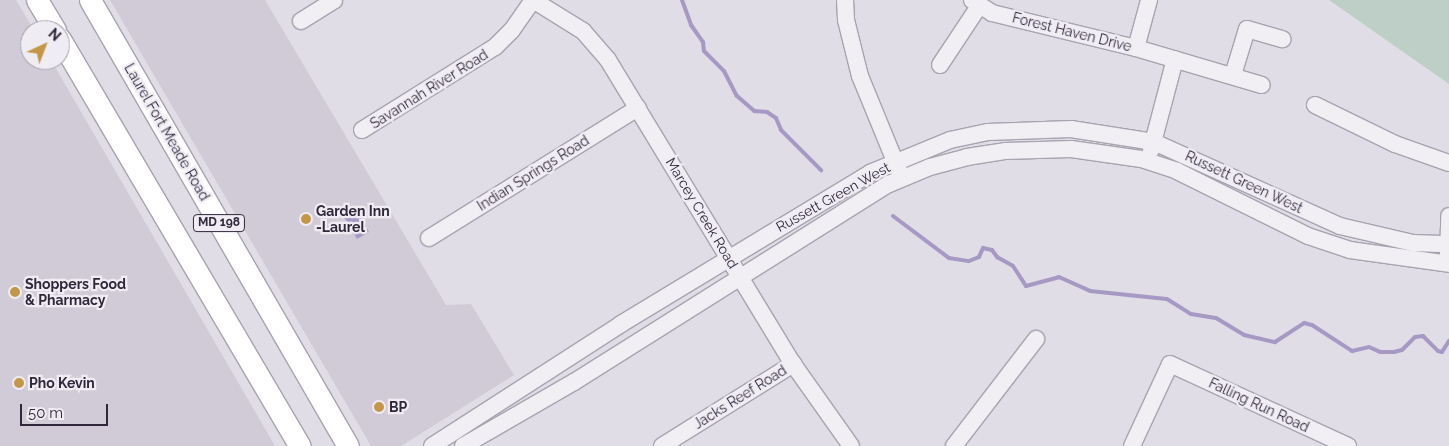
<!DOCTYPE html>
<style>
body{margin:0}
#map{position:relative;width:1449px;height:446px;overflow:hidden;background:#e0dde6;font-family:Raleway,sans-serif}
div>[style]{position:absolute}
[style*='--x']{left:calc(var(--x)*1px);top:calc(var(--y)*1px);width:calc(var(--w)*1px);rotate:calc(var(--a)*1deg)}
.built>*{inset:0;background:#d0cbd7}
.green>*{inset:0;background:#becfc7}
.water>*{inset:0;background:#a699c4}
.stream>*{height:4px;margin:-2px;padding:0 2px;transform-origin:2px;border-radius:2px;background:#a699c4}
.roads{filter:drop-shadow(1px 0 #a8a3af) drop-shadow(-1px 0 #a8a3af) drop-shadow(0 1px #a8a3af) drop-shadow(0 -1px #a8a3af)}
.minor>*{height:16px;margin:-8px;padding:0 8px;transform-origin:8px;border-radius:8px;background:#f1eff4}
.major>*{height:21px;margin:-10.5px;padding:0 10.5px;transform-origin:10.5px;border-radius:10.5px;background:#fff}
.dots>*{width:14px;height:14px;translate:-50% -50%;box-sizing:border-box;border:2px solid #efecf3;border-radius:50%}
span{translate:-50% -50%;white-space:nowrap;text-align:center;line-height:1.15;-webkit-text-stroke:4.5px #efecf3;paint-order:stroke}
.shield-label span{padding:1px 4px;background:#efecf3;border:1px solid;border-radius:4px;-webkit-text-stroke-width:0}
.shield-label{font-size:12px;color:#30273b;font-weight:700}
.street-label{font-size:14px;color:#30273b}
.poi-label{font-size:14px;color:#30273b;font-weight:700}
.left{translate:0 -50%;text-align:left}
.north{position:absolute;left:20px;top:20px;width:50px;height:50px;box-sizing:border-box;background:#efecf3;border:1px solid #a39da9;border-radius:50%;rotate:43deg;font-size:14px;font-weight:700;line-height:20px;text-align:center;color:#30273b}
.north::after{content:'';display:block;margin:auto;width:18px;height:22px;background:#c49748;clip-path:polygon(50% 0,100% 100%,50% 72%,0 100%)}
.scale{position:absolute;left:20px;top:404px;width:88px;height:22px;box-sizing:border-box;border:2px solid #30273b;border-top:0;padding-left:6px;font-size:15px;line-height:18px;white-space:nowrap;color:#30273b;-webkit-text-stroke:4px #efecf3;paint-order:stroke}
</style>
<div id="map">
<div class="built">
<i style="clip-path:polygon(0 0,16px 0,34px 30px,30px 30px,30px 60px,51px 60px,275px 446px,0 446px)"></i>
<i style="clip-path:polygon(110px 0,265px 0,446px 305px,471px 304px,514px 375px,401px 446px,371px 446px)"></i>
</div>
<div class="green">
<i style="clip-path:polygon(1329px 0,1449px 0,1449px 84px)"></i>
</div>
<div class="water">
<i style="clip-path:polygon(356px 208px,369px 232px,357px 239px,343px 215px)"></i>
</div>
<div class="stream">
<i style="--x:682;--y:0;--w:27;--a:70"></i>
<i style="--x:691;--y:25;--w:21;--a:55"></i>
<i style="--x:703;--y:42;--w:9;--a:84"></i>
<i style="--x:704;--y:51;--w:28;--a:45"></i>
<i style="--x:724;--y:71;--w:28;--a:63"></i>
<i style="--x:737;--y:96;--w:23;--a:41"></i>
<i style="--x:754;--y:111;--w:13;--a:4"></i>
<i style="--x:767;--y:112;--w:11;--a:34"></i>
<i style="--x:776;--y:118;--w:13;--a:67"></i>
<i style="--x:781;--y:130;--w:57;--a:45"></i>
<i style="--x:893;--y:216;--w:70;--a:36.9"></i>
<i style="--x:949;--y:258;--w:20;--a:9"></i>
<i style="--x:969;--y:261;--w:11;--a:-22"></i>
<i style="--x:979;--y:257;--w:10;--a:-66"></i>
<i style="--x:983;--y:248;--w:9;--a:13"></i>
<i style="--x:992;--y:250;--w:9;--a:54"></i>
<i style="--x:997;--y:257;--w:18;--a:29"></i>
<i style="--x:1013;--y:266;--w:24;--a:57"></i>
<i style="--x:1026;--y:286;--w:34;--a:-15"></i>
<i style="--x:1059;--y:277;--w:34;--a:24"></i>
<i style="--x:1090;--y:291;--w:77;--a:5.9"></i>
<i style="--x:1167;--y:299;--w:28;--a:32"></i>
<i style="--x:1191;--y:314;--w:25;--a:9"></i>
<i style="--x:1216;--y:318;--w:33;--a:31"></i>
<i style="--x:1244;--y:335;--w:32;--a:13"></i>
<i style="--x:1275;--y:342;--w:35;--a:-33"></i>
<i style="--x:1304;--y:323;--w:8;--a:14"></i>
<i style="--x:1312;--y:325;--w:48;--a:33"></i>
<i style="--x:1352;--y:351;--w:17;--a:-13"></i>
<i style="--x:1369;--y:347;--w:12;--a:24"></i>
<i style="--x:1380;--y:352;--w:14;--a:0"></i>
<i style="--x:1394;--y:352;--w:8;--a:-14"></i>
<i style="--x:1402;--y:350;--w:18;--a:-45"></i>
<i style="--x:1415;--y:337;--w:8;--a:-7"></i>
<i style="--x:1423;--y:336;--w:21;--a:45"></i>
<i style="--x:1438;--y:351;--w:4;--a:14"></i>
<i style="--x:1442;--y:352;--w:13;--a:-58"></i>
</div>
<div class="roads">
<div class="minor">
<i style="--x:533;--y:0;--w:59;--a:31.8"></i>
<i style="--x:583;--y:31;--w:38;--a:49"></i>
<i style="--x:608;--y:60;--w:356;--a:58.7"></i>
<i style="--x:793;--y:364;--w:100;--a:54.7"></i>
<i style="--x:845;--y:0;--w:20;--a:87"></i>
<i style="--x:846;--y:20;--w:58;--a:76"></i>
<i style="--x:860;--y:76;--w:103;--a:67.7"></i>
<i style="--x:972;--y:0;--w:24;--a:33"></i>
<i style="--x:992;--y:13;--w:148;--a:13.7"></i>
<i style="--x:1136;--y:48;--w:131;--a:16.4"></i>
<i style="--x:301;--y:21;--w:39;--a:-32"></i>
<i style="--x:1136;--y:48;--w:50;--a:-74.8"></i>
<i style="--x:940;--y:65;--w:71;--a:-56.5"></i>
<i style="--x:1233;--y:75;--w:48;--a:-73.1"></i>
<i style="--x:1247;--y:29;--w:37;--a:16"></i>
<i style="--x:1315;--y:105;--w:89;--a:26"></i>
<i style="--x:1395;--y:144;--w:57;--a:19.4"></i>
<i style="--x:362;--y:130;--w:157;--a:-32"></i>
<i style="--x:495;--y:47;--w:24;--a:-45"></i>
<i style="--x:512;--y:30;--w:37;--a:-55"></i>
<i style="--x:1151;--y:150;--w:94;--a:-75.2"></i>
<i style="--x:429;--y:238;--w:246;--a:-31.9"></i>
<i style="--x:1448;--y:254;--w:38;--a:-88"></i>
<i style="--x:432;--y:446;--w:225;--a:-32.8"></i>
<i style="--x:621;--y:324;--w:291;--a:-31.2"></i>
<i style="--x:870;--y:173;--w:87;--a:-22.4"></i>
<i style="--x:950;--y:140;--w:39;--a:-12"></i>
<i style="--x:988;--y:132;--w:83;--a:-2.1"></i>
<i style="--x:1071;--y:129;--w:84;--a:8.9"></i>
<i style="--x:1154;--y:142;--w:204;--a:24.3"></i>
<i style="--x:1340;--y:226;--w:75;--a:13.1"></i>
<i style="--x:1413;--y:243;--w:36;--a:2"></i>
<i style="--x:463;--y:446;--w:128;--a:-30"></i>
<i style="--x:574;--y:382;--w:372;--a:-32.2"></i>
<i style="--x:889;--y:184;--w:44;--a:-22.5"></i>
<i style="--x:930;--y:167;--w:38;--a:-15"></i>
<i style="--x:967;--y:157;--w:38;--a:-9"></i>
<i style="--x:1005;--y:151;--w:66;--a:-1.7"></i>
<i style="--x:1071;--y:149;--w:71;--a:8.1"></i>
<i style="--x:1141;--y:159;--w:38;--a:18"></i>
<i style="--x:1177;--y:171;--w:146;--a:26.4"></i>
<i style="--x:1308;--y:236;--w:44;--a:18.4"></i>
<i style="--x:1350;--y:250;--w:100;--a:8"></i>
<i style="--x:662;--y:446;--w:155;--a:-32"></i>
<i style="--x:954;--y:446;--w:135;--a:-52.5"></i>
<i style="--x:1132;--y:446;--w:90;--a:-65.1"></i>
<i style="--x:1170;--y:364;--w:196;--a:24.7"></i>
</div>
<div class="major">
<i style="--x:37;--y:0;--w:35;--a:59"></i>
<i style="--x:90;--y:0;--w:515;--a:59.95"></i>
<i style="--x:60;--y:39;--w:472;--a:59.5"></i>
</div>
</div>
<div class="dots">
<i style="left:306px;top:219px;background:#c49748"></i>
<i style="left:15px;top:292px;background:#c49748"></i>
<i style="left:19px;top:383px;background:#c49748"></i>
<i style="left:379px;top:407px;background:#c49748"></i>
</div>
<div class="shield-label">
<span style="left:219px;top:223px">MD 198</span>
</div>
<div class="street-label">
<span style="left:1072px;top:32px;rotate:14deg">Forest Haven Drive</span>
<span style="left:429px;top:89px;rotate:-32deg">Savannah River Road</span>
<span style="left:167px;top:132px;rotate:60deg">Laurel Fort Meade Road</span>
<span style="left:533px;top:173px;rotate:-32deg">Indian Springs Road</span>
<span style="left:1244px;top:182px;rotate:25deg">Russett Green West</span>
<span style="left:833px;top:197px;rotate:-29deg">Russett Green West</span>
<span style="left:702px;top:213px;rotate:59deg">Marcey Creek Road</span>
<span style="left:740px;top:397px;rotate:-32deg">Jacks Reef Road</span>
<span style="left:1259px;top:405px;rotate:25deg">Falling Run Road</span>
</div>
<div class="poi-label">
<span class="left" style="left:316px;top:219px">Garden Inn<br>-Laurel</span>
<span class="left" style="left:25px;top:292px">Shoppers Food<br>&amp; Pharmacy</span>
<span class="left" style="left:29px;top:383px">Pho Kevin</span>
<span class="left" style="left:389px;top:407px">BP</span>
</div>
<div class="north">N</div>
<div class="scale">50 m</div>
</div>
